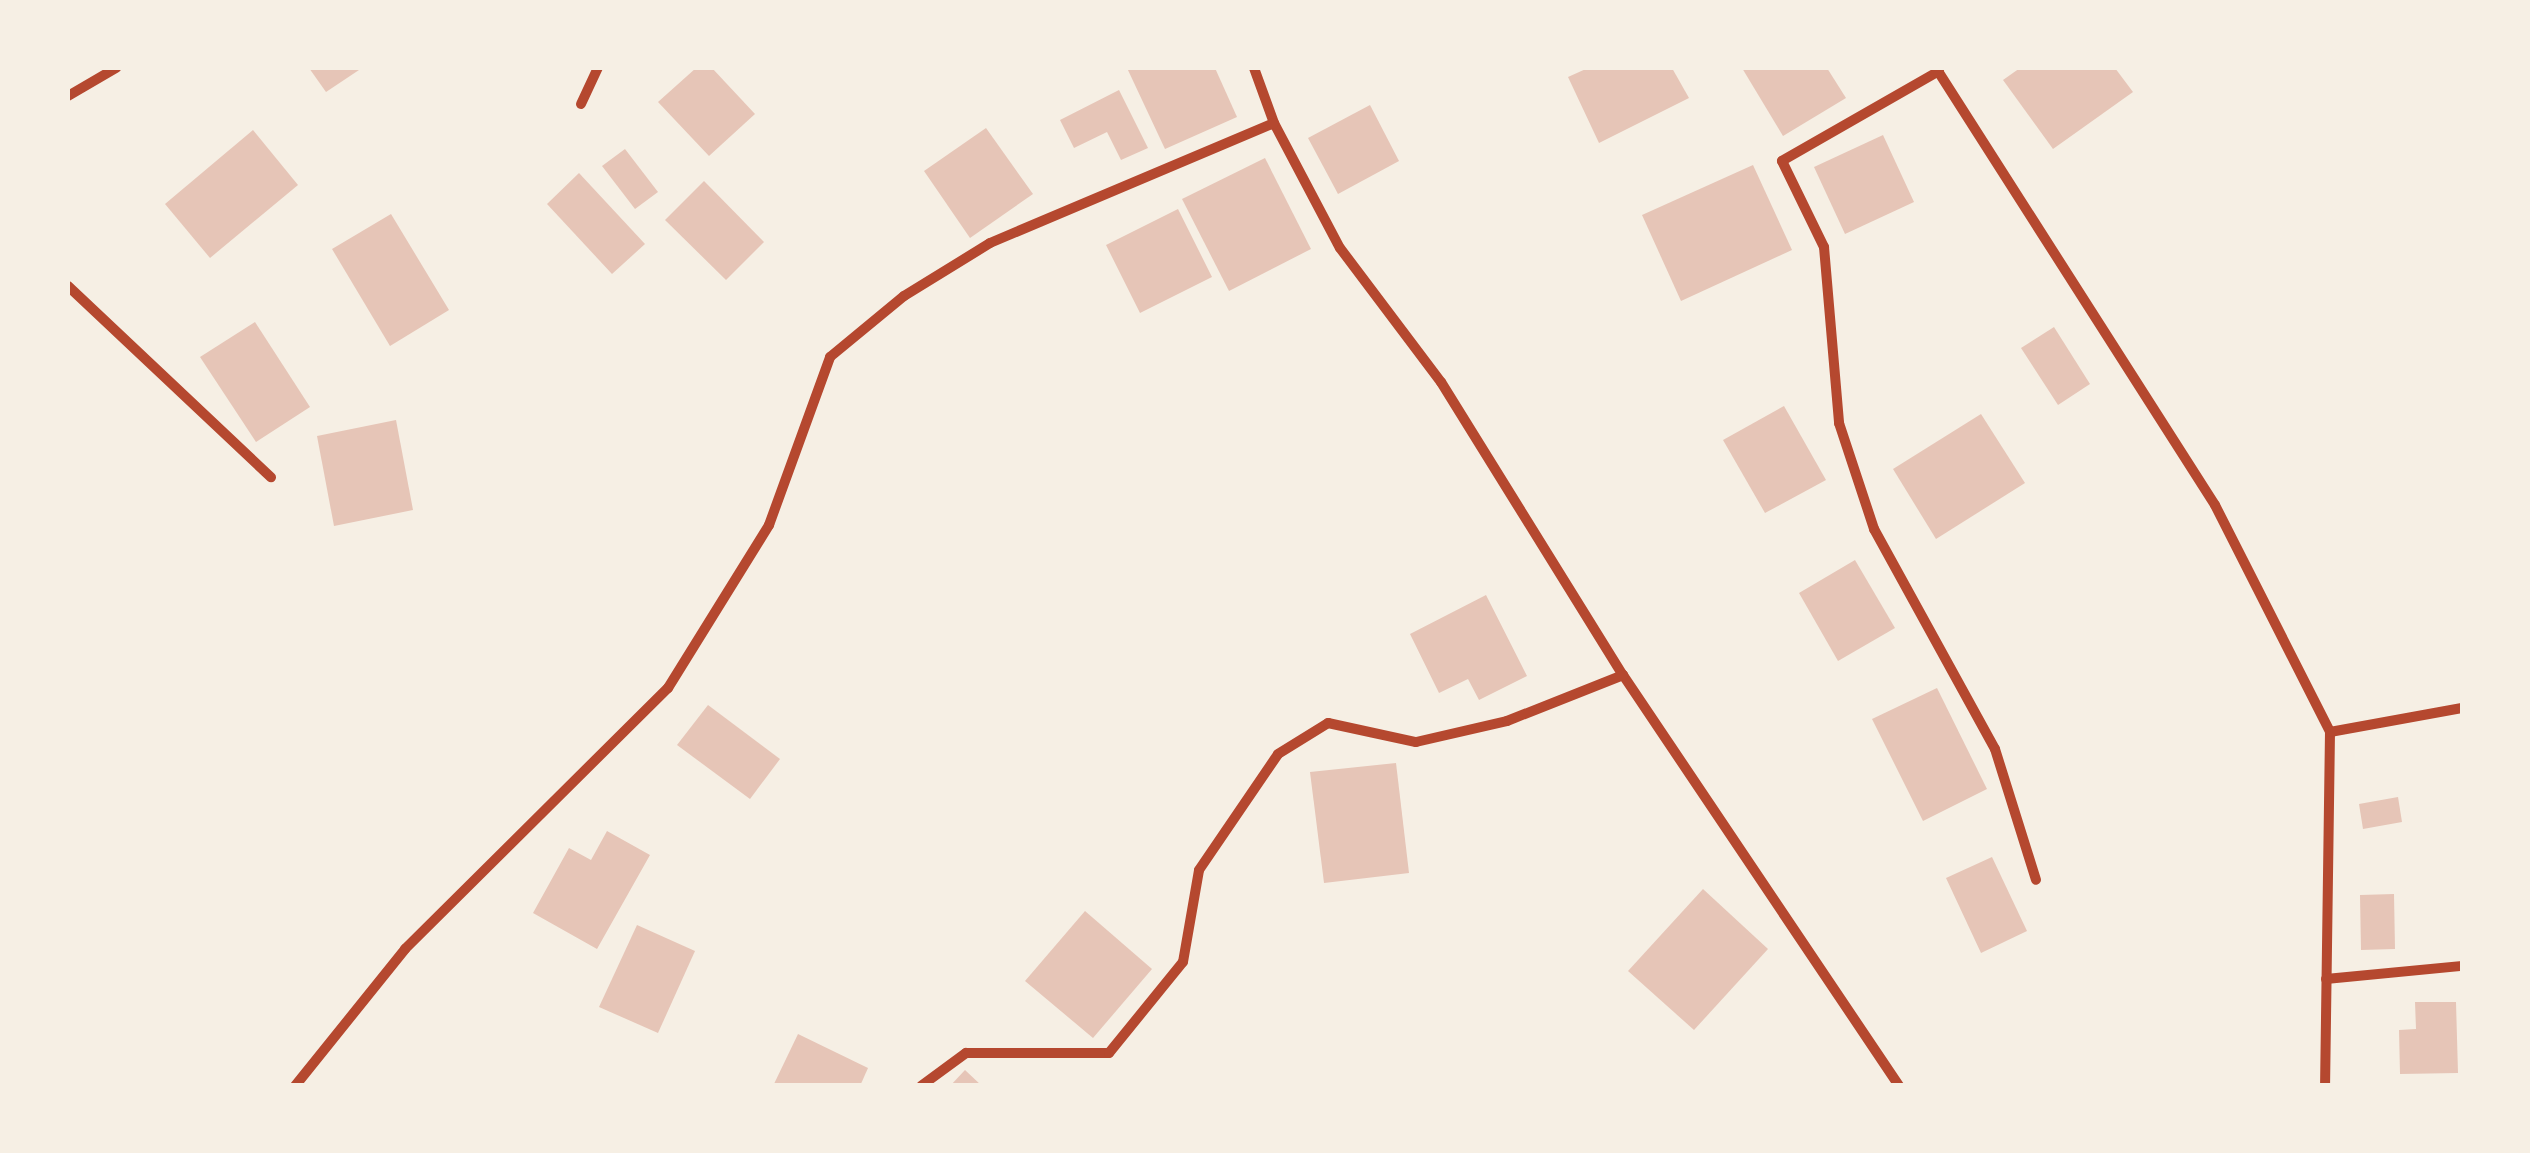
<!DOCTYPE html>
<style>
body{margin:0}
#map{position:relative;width:2530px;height:1153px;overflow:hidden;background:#f6efe4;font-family:"Fira Sans",sans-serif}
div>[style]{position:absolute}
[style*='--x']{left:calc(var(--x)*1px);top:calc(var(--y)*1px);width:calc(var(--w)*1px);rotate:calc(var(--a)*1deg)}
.building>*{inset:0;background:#e6c5b7}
.minor>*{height:10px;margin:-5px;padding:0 5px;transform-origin:5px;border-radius:5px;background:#b5482f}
span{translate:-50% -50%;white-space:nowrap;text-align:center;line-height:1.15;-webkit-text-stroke:10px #f6efe4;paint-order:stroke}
.frame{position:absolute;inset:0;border:70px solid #f6efe4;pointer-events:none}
</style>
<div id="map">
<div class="building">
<i style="clip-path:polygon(309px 68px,362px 68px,326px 92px)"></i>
<i style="clip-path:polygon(696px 68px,712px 68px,755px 114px,709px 156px,658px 102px)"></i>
<i style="clip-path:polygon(1127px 68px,1215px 68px,1237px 117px,1165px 149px)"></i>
<i style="clip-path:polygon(1588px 68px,1672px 68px,1689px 98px,1599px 143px,1568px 77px)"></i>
<i style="clip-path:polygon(1742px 68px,1827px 68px,1846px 98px,1783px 136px)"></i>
<i style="clip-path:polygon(2020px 68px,2115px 68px,2133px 92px,2053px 149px,2003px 80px)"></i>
<i style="clip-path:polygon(1119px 90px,1148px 148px,1121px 160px,1107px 132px,1074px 148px,1060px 120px)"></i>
<i style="clip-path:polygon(1370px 105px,1399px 161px,1338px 194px,1308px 138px)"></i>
<i style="clip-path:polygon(986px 128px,1033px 194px,970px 238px,924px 171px)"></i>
<i style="clip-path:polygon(253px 130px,298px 185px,210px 258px,165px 204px)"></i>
<i style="clip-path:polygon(1883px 135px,1914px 202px,1845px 234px,1814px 167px)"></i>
<i style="clip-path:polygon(625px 149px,658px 192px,635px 209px,602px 166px)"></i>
<i style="clip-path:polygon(1265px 158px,1311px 249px,1229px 291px,1182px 199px)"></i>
<i style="clip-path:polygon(1753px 165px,1792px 250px,1681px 301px,1642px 215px)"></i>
<i style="clip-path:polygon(579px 173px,645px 244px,612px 274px,547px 204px)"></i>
<i style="clip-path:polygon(704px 181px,764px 242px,726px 280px,665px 220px)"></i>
<i style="clip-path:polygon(1178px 209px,1212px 277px,1140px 313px,1106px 245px)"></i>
<i style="clip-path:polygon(391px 214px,449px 310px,390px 346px,332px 249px)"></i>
<i style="clip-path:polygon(255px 322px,310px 407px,256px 442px,200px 357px)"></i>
<i style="clip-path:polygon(2054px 327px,2090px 384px,2058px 405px,2021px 348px)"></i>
<i style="clip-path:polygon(1784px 406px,1826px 480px,1765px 513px,1723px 440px)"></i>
<i style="clip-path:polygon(1981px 414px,2025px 483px,1936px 539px,1893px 469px)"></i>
<i style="clip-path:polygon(396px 420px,413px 510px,334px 526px,317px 436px)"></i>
<i style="clip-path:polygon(1855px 560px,1895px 628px,1838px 661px,1799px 593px)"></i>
<i style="clip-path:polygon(1486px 595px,1527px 676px,1479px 700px,1468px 679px,1439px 693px,1410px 634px)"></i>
<i style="clip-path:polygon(1937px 688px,1987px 789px,1923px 821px,1872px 719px)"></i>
<i style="clip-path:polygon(708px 705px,780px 759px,750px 799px,677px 745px)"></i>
<i style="clip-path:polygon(1396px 763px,1409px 873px,1324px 883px,1310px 772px)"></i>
<i style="clip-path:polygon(2398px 797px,2402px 822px,2363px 829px,2359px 804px)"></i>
<i style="clip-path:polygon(607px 831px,650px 855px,597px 949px,533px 913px,569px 848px,591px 860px)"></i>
<i style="clip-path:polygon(1992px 857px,2027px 931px,1981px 953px,1946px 878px)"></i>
<i style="clip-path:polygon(1703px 889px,1768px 949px,1694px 1030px,1628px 971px)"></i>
<i style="clip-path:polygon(2394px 894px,2395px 949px,2361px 950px,2360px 895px)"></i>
<i style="clip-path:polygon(1085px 911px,1152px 969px,1093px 1038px,1025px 981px)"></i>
<i style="clip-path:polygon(637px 925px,695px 951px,658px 1033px,599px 1007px)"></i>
<i style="clip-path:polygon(2415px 1002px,2456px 1002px,2458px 1073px,2400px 1074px,2399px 1030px,2416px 1029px)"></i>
<i style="clip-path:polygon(798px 1034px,868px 1068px,860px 1086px,773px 1086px)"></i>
<i style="clip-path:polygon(965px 1070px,982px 1086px,950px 1086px)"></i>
</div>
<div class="minor">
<i style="--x:1254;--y:68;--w:59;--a:70"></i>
<i style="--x:1274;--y:123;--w:141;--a:62.2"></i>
<i style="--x:1340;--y:248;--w:168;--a:53"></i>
<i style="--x:1441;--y:382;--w:345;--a:58.2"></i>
<i style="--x:1623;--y:675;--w:495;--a:56.1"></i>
<i style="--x:1936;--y:68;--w:518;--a:57.44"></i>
<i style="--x:2215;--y:505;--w:254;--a:63.1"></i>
<i style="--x:2330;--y:732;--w:354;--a:90.8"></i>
<i style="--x:1939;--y:71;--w:181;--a:150.2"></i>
<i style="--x:1782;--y:161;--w:96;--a:64"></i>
<i style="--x:1824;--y:247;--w:177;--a:85.1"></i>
<i style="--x:1839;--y:423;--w:112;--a:71.7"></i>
<i style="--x:1874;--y:529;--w:251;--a:61.2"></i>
<i style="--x:1995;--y:749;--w:137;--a:72.6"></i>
<i style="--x:68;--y:96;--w:56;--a:-30.3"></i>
<i style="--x:581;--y:104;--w:40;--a:-65"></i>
<i style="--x:68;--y:286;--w:279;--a:43.3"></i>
<i style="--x:2330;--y:732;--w:134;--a:-10.3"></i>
<i style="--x:2326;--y:979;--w:137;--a:-5.5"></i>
<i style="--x:295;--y:1086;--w:176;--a:-51.2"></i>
<i style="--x:405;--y:949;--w:371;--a:-44.8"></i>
<i style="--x:668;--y:688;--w:192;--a:-58.2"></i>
<i style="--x:769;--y:525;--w:179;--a:-70"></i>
<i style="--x:830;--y:357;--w:96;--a:-39.5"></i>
<i style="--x:904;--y:296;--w:101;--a:-31.6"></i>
<i style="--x:990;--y:243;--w:308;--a:-22.9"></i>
<i style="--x:921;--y:1086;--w:56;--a:-36.3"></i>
<i style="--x:966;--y:1053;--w:143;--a:0"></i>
<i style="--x:1109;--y:1053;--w:117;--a:-50.9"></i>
<i style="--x:1183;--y:962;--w:93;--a:-80.1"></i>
<i style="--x:1199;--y:870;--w:140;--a:-55.7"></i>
<i style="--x:1278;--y:754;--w:59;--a:-31.8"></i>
<i style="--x:1328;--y:723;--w:90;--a:12.2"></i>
<i style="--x:1416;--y:742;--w:93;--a:-13"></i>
<i style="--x:1507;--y:721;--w:125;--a:-21.6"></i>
</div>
<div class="frame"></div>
</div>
